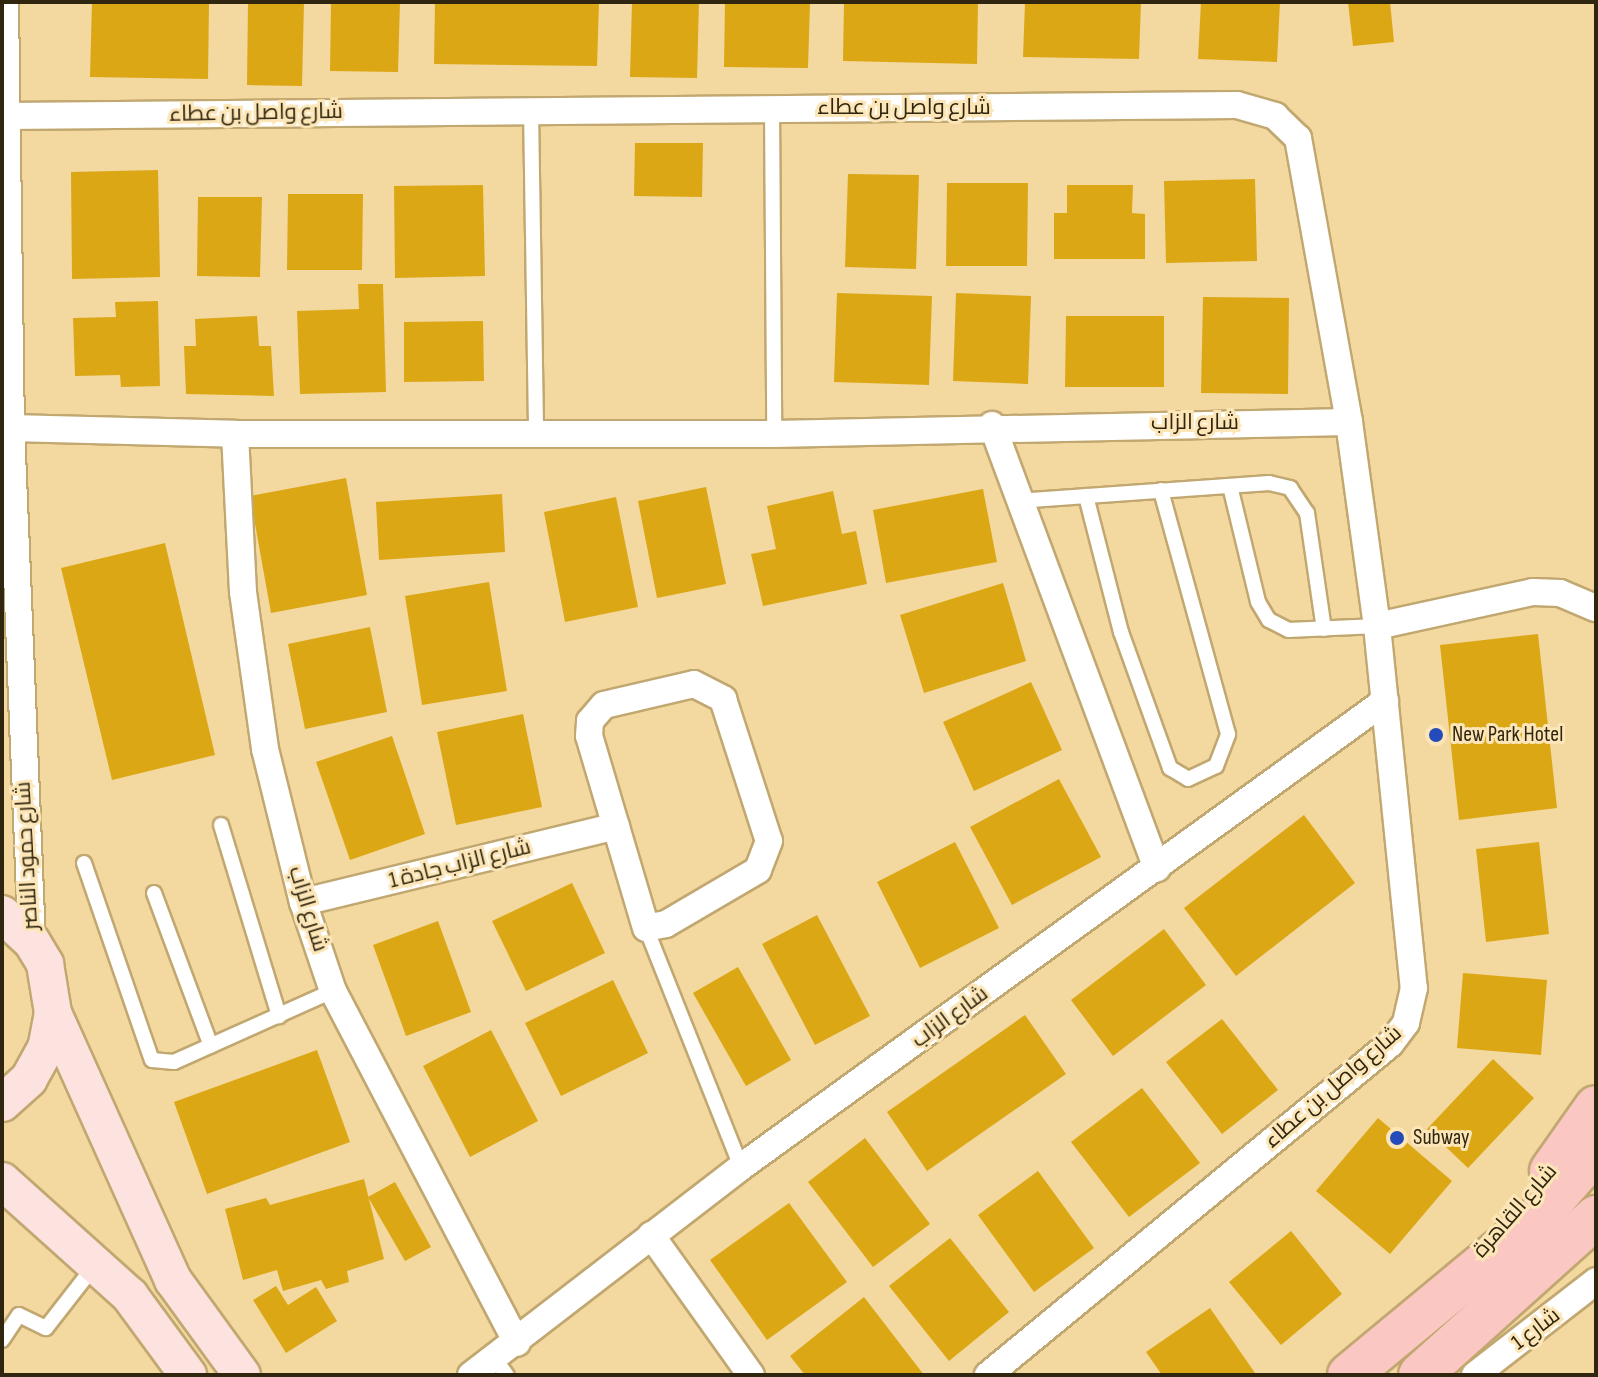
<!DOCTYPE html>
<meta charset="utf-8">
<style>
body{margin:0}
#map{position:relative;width:1598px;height:1377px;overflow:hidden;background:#f3d89f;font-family:"Sofia Sans Condensed",Cairo,sans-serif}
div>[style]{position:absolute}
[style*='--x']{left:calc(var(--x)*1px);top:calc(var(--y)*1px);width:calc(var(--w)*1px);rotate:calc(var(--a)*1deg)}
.building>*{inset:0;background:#dca715}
.roads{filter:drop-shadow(2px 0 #c1a770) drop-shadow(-2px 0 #c1a770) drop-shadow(0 2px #c1a770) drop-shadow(0 -2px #c1a770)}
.lane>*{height:14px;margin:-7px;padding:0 7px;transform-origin:7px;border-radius:7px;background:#fff}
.street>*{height:26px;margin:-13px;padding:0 13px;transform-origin:13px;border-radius:13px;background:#fff}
.secondary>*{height:36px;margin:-18px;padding:0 18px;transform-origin:18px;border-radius:18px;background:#fde3e0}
.primary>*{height:42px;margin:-21px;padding:0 21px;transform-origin:21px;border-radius:21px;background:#fbc7c2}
.dots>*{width:22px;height:22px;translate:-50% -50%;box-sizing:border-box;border:4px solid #fce6b8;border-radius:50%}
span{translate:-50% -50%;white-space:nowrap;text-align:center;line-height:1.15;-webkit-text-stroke:6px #fce6b8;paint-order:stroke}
.street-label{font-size:22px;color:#30250e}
.poi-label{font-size:22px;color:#30250e}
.left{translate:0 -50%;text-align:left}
.frame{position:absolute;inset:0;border:4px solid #30250e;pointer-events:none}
</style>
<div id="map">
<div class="building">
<i style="clip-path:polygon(92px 2px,209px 4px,208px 79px,90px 77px)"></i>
<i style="clip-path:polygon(248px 2px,304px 2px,302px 86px,247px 85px)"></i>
<i style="clip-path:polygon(331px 2px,400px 2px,398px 72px,330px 71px)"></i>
<i style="clip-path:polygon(435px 2px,599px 2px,597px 66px,434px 64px)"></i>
<i style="clip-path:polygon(632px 2px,699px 2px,697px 78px,630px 77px)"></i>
<i style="clip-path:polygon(725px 2px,810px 2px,808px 68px,724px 67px)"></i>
<i style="clip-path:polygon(844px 2px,978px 2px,977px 64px,843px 61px)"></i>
<i style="clip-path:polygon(1025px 2px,1141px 2px,1139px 59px,1023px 57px)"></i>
<i style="clip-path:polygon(1201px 2px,1280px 2px,1277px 62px,1198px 59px)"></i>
<i style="clip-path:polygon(1348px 2px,1390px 2px,1394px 42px,1353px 46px)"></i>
<i style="clip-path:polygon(635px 143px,703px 143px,702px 197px,634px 196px)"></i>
<i style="clip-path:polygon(158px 170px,160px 277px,72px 279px,71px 172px)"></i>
<i style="clip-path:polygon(848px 174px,919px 175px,916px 269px,845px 267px)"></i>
<i style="clip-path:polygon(1255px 179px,1257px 261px,1166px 263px,1164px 181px)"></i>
<i style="clip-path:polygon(947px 183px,1028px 183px,1027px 266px,946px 266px)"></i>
<i style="clip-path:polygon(483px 185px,485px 276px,395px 278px,394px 186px)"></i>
<i style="clip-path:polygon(1067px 185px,1133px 185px,1132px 213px,1145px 214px,1145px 259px,1054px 259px,1054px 213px,1067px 213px)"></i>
<i style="clip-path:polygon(288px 194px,363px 194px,362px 270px,287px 270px)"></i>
<i style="clip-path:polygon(198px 197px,262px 197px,260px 277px,197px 276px)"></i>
<i style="clip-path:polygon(358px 284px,383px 284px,386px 392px,300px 394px,297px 311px,359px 309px)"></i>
<i style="clip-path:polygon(837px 293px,932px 296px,929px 385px,834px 382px)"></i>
<i style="clip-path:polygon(956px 293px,1031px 296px,1028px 384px,953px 381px)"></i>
<i style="clip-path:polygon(1203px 297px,1289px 298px,1288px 394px,1201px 393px)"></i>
<i style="clip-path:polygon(158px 301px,160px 386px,121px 387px,120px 375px,75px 376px,73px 318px,116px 317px,115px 302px)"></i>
<i style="clip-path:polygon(257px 316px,259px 346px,271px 346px,274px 396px,186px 394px,184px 346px,196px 346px,195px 319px)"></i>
<i style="clip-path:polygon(1066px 316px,1164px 316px,1164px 387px,1065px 387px)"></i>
<i style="clip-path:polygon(483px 321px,484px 381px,404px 382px,404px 322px)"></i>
<i style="clip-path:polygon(346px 478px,367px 595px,271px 613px,250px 496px)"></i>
<i style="clip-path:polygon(706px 487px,726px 584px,657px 598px,638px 501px)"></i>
<i style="clip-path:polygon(983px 489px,997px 562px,886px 583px,873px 510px)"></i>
<i style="clip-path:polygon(833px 491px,842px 534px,856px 531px,867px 584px,763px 606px,751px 554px,776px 549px,767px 506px)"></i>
<i style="clip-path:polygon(502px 494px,505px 552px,379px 560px,376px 502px)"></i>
<i style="clip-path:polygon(616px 497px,638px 607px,565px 622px,544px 512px)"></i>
<i style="clip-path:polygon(165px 543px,215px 755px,112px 780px,61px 568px)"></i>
<i style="clip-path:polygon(489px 582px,507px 691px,422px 705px,405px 596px)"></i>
<i style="clip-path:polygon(1003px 583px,1026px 661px,924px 693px,900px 615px)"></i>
<i style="clip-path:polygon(370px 627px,387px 712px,305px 729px,288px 644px)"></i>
<i style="clip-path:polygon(1538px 634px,1557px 808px,1459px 820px,1440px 645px)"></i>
<i style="clip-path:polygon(1031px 682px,1062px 750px,974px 791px,943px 722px)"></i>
<i style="clip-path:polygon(523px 714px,542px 807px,456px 825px,437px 732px)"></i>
<i style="clip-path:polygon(392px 736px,425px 834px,350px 860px,316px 762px)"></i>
<i style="clip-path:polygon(1059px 779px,1101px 857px,1012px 905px,970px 827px)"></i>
<i style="clip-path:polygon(1304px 815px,1355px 883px,1236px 976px,1184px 908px)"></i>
<i style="clip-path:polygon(955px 842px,999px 928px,920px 968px,877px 882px)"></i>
<i style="clip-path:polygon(1539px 842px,1549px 934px,1486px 942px,1476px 849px)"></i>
<i style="clip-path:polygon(572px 883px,605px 953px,526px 991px,492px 921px)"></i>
<i style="clip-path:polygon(817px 915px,870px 1016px,815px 1045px,762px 944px)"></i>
<i style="clip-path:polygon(438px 921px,471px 1012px,406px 1036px,373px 945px)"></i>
<i style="clip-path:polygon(1164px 929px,1206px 985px,1113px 1056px,1071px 1000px)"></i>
<i style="clip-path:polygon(738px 967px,791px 1060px,746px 1086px,693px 993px)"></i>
<i style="clip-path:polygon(1463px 973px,1547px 980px,1541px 1055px,1457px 1048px)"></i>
<i style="clip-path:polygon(613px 980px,648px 1053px,561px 1096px,525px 1023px)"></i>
<i style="clip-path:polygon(1025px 1015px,1066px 1074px,927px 1171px,887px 1112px)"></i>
<i style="clip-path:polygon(1222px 1019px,1278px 1090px,1222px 1134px,1166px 1062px)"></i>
<i style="clip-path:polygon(491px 1030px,538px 1121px,470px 1157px,423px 1066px)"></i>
<i style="clip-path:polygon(317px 1050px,350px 1142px,207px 1194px,174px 1102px)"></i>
<i style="clip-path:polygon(1493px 1059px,1534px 1098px,1468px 1168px,1427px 1129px)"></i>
<i style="clip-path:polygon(1142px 1088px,1200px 1163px,1129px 1217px,1071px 1142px)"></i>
<i style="clip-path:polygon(1378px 1118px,1452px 1181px,1390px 1254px,1316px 1191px)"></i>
<i style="clip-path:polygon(865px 1138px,930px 1224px,873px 1267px,808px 1182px)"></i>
<i style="clip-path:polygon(1038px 1171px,1094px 1248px,1034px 1292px,978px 1215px)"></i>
<i style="clip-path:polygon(364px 1179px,384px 1259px,347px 1271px,349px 1282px,326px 1289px,321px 1280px,283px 1291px,277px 1270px,243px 1280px,225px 1209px,266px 1198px,270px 1205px)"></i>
<i style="clip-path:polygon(395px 1182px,431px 1247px,405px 1261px,368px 1197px)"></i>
<i style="clip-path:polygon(789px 1203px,847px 1282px,767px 1340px,710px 1260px)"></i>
<i style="clip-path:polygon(1291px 1231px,1342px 1294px,1281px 1345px,1229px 1282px)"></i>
<i style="clip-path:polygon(950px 1238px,1009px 1312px,949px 1361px,889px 1286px)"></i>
<i style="clip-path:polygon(276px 1286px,288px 1305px,316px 1287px,337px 1321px,286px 1353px,253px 1300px)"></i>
<i style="clip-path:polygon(864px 1297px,924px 1375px,805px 1375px,790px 1356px)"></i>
<i style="clip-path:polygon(1210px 1308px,1255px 1373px,1162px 1375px,1146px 1352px)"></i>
</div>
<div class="roads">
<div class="lane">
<i style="--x:772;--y:108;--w:326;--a:89.6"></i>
<i style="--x:531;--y:109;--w:325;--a:89.1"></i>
<i style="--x:1230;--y:486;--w:119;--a:76.4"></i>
<i style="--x:1258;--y:602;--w:21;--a:59"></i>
<i style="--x:1269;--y:620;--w:22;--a:27"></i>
<i style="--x:1289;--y:630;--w:88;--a:-2.6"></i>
<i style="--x:1086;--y:496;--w:140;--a:75.6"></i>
<i style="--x:1121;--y:632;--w:145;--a:70.2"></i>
<i style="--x:1170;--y:768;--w:21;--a:31"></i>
<i style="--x:1188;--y:779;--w:31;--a:-25"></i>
<i style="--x:1216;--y:766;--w:34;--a:-69"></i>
<i style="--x:1228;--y:734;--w:253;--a:-105.4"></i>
<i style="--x:1017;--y:501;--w:253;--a:-4.1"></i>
<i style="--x:1269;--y:483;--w:22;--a:13"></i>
<i style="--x:1290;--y:488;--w:30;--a:56"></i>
<i style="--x:1307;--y:513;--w:117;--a:81.7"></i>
<i style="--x:221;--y:825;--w:200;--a:73.1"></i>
<i style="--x:84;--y:863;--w:208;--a:71"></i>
<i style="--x:152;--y:1060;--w:22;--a:5"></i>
<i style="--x:174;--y:1062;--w:174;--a:-24.1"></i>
<i style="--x:154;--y:893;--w:163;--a:69.6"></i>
<i style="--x:646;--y:928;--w:257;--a:68.3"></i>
<i style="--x:2;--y:1340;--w:30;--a:-56"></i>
<i style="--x:19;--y:1315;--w:30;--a:26"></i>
<i style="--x:46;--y:1328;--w:80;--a:-52.1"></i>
<i style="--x:494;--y:1358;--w:21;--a:53"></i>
</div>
<div class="street">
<i style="--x:5;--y:2;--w:426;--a:89.2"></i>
<i style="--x:11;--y:428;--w:514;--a:87.66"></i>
<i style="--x:6;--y:116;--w:1231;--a:-0.51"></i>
<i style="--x:1237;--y:105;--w:40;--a:16"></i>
<i style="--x:1275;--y:116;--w:32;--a:44"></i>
<i style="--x:1298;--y:138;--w:289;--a:79.8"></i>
<i style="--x:1349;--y:422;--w:206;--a:82.2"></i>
<i style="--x:1377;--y:626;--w:364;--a:84.2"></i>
<i style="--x:1414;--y:988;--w:36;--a:103"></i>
<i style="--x:1406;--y:1023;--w:26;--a:127"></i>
<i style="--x:1390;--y:1044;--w:521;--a:140.53"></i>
<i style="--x:992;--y:425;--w:473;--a:69.6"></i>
<i style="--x:11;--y:428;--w:224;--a:1.5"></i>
<i style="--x:235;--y:434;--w:539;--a:0"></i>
<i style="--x:774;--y:434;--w:575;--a:-1.2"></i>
<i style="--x:235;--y:434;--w:158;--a:87.1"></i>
<i style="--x:243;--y:592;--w:159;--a:82"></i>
<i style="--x:265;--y:749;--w:158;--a:76.1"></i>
<i style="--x:303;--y:902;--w:94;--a:71.4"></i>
<i style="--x:333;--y:991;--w:397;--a:62.4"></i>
<i style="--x:1377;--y:626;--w:160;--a:-12.3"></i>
<i style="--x:1533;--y:592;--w:27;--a:2"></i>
<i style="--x:1560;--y:593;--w:39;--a:23"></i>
<i style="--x:694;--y:684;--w:33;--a:27"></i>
<i style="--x:723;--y:699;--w:149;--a:72.1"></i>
<i style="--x:769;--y:841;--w:31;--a:111"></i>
<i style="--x:758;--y:870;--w:107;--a:149.6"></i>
<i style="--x:666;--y:924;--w:20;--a:169"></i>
<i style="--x:646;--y:928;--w:200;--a:-106.5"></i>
<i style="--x:589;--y:736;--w:15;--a:-86"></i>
<i style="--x:590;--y:721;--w:21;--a:-49"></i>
<i style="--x:604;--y:705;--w:92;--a:-13.1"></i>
<i style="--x:303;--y:902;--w:322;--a:-13.6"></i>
<i style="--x:651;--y:1235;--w:172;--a:54.5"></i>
<i style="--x:471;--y:1375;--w:341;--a:-37.6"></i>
<i style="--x:741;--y:1167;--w:795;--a:-35.89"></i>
<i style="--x:1475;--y:1375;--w:153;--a:-37.8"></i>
</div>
<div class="secondary">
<i style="--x:2;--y:914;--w:41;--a:43"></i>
<i style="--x:32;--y:942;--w:26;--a:59"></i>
<i style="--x:45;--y:964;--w:50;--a:80.7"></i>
<i style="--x:53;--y:1013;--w:36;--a:101"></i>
<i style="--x:46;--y:1048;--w:35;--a:119"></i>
<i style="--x:29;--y:1079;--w:36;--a:138"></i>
<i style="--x:53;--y:1013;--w:293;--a:65.8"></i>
<i style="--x:173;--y:1280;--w:117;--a:54"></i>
<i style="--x:2;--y:1181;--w:172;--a:41.9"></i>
<i style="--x:130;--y:1296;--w:98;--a:53.7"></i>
</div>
<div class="primary">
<i style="--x:1551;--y:1171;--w:78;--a:-54.9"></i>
<i style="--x:1349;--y:1375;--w:239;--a:-39.6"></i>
<i style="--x:1533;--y:1223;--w:96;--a:-48.8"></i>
<i style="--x:1420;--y:1375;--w:237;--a:-41.9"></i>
</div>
</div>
<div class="dots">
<i style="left:1436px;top:735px;background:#254bba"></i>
<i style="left:1397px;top:1138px;background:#254bba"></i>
</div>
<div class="street-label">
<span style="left:904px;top:108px">شارع واصل بن عطاء</span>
<span style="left:256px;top:113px;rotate:-1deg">شارع واصل بن عطاء</span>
<span style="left:1195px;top:423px">شارع الزاب</span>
<span style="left:27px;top:856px;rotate:-93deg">شارع حمود الناصر</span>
<span style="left:460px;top:864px;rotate:-14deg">شارع الزاب جادة 1</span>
<span style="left:308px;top:909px;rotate:73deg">شارع الزاب</span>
<span style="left:950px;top:1017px;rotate:-36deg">شارع الزاب</span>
<span style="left:1333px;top:1087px;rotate:-41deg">شارع واصل بن عطاء</span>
<span style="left:1515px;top:1211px;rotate:-49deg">شارع القاهرة</span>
<span style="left:1536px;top:1329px;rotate:-37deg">شارع 1</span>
</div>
<div class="poi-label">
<span class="left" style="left:1452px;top:735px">New Park Hotel</span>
<span class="left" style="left:1413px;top:1138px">Subway</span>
</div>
<div class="frame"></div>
</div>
